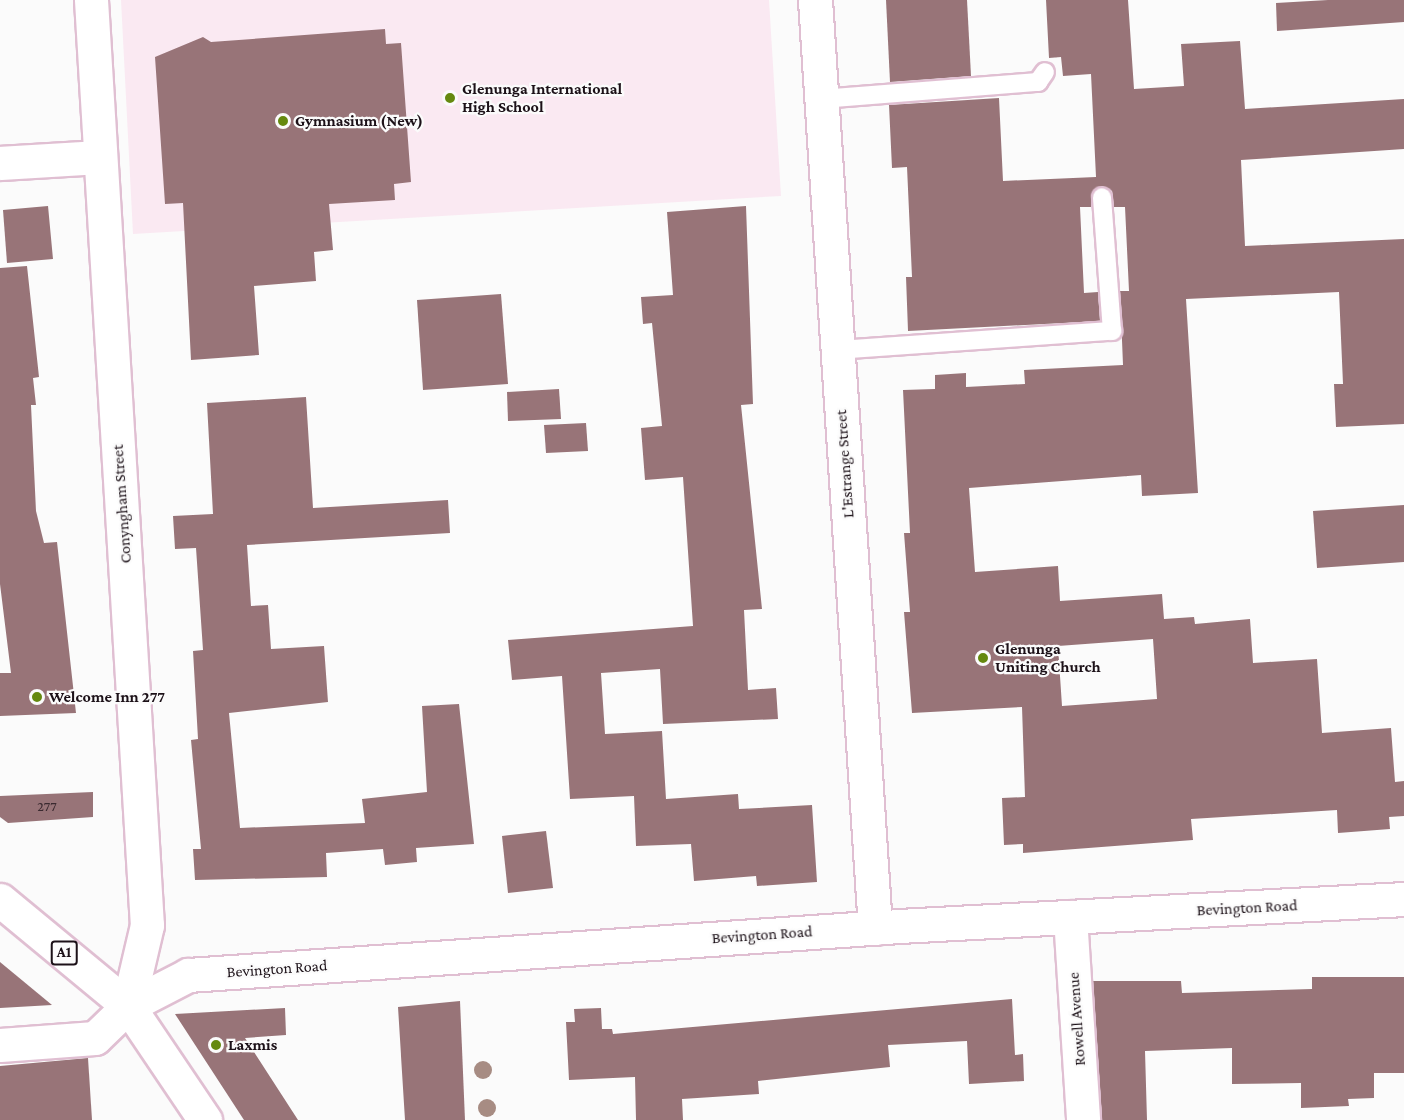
<!DOCTYPE html>
<style>
body{margin:0}
#map{position:relative;width:1404px;height:1120px;overflow:hidden;background:#fbfbfb;font-family:"Crimson Pro",serif}
div>[style]{position:absolute}
[style*='--x']{left:calc(var(--x)*1px);top:calc(var(--y)*1px);width:calc(var(--w)*1px);rotate:calc(var(--a)*1deg)}
.built>*{inset:0;background:#fae9f2}
.building>*{inset:0;background:#987478}
.roads{filter:drop-shadow(2px 0 #e0bfd2) drop-shadow(-2px 0 #e0bfd2) drop-shadow(0 2px #e0bfd2) drop-shadow(0 -2px #e0bfd2)}
.lane>*{height:18px;margin:-9px;padding:0 9px;transform-origin:9px;border-radius:9px;background:#fff}
.street>*{height:33px;margin:-16.5px;padding:0 16.5px;transform-origin:16.5px;border-radius:16.5px;background:#fff}
.secondary>*{height:33px;margin:-16.5px;padding:0 16.5px;transform-origin:16.5px;border-radius:16.5px;background:#fff}
.highway>*{height:33px;margin:-16.5px;padding:0 16.5px;transform-origin:16.5px;border-radius:16.5px;background:#fff}
.trees>*{width:18px;height:18px;margin:-9px;border-radius:50%;background:#a78c83}
.dots>*{width:16px;height:16px;translate:-50% -50%;box-sizing:border-box;border:3px solid #fbfbfb;border-radius:50%}
span{translate:-50% -50%;white-space:nowrap;text-align:center;line-height:1.15;-webkit-text-stroke:4.5px #fbfbfb;paint-order:stroke}
.number-label{font-size:14px;color:#3b2a30}
.number-label span{-webkit-text-stroke-width:0}
.shield-label span{padding:2px 4px;background:#fbfbfb;border:2px solid;border-radius:4px;-webkit-text-stroke-width:0}
.shield-label{font-size:15px;color:#1c1118;font-weight:700}
.poi-label{font-size:16px;color:#1c1118;font-weight:700}
.left{translate:0 -50%;text-align:left}
.street-label{font-size:16px;color:#1c1118}
</style>
<div id="map">
<div class="built">
<i style="clip-path:polygon(121px 0,769px 0,781px 196px,133px 234px)"></i>
</div>
<div class="building">
<i style="clip-path:polygon(886px 0,967px 0,971px 76px,890px 82px)"></i>
<i style="clip-path:polygon(evenodd,1046px 0,1128px 0,1134px 89px,1184px 86px,1181px 44px,1240px 41px,1245px 109px,1404px 99px,1404px 149px,1241px 160px,1245px 246px,1404px 239px,1404px 424px,1336px 427px,1334px 384px,1343px 384px,1339px 292px,1186px 299px,1198px 493px,1142px 496px,1141px 475px,969px 488px,975px 572px,1058px 566px,1060px 601px,1162px 594px,1164px 619px,1194px 617px,1195px 624px,1250px 619px,1253px 663px,1317px 659px,1322px 733px,1391px 728px,1395px 782px,1404px 781px,1404px 816px,1389px 817px,1390px 829px,1338px 833px,1337px 810px,1191px 819px,1193px 840px,1023px 853px,1023px 844px,1004px 845px,1002px 798px,1025px 797px,1022px 707px,912px 713px,904px 612px,910px 612px,904px 533px,910px 533px,903px 390px,935px 389px,935px 375px,966px 373px,966px 387px,1025px 384px,1024px 370px,1123px 365px,1120px 291px,1129px 291px,1125px 207px,1114px 207px,1112px 191px,1102px 186px,1092px 193px,1091px 207px,1080px 207px,1084px 293px,1098px 292px,1100px 321px,908px 331px,906px 277px,912px 277px,907px 167px,892px 168px,889px 105px,999px 98px,1003px 181px,1096px 177px,1091px 74px,1063px 76px,1061px 57px,1049px 58px,1046px 0,1153px 639px,1157px 699px,1062px 706px,1058px 646px,1153px 639px)"></i>
<i style="clip-path:polygon(1328px 0,1404px 0,1404px 22px,1277px 31px,1276px 3px)"></i>
<i style="clip-path:polygon(385px 29px,386px 44px,401px 43px,411px 182px,394px 184px,395px 200px,329px 204px,333px 250px,314px 252px,316px 281px,254px 286px,259px 355px,191px 360px,183px 203px,165px 204px,155px 57px,203px 37px,211px 42px)"></i>
<i style="clip-path:polygon(48px 206px,53px 259px,7px 263px,3px 210px)"></i>
<i style="clip-path:polygon(746px 206px,753px 404px,741px 405px,762px 609px,744px 610px,748px 690px,776px 688px,778px 719px,663px 724px,660px 669px,601px 673px,605px 734px,662px 731px,666px 799px,738px 794px,739px 809px,812px 805px,817px 882px,757px 886px,756px 876px,694px 881px,691px 844px,636px 846px,634px 796px,570px 799px,562px 676px,512px 680px,508px 640px,693px 626px,683px 477px,645px 480px,641px 428px,662px 426px,652px 323px,643px 324px,641px 297px,673px 295px,667px 212px)"></i>
<i style="clip-path:polygon(27px 266px,39px 377px,33px 378px,36px 405px,31px 405px,36px 511px,44px 543px,57px 542px,76px 713px,0 716px,0 673px,11px 673px,0 584px,0 268px)"></i>
<i style="clip-path:polygon(501px 294px,508px 384px,423px 390px,417px 300px)"></i>
<i style="clip-path:polygon(559px 389px,561px 419px,508px 421px,507px 392px)"></i>
<i style="clip-path:polygon(306px 397px,313px 508px,448px 500px,450px 533px,247px 545px,251px 606px,268px 605px,271px 649px,324px 646px,328px 702px,229px 713px,240px 828px,365px 823px,362px 799px,427px 792px,422px 706px,459px 704px,474px 844px,416px 848px,417px 862px,385px 865px,383px 849px,326px 853px,327px 877px,195px 880px,193px 849px,201px 849px,191px 740px,198px 739px,193px 651px,203px 650px,196px 548px,175px 549px,173px 516px,213px 514px,207px 403px)"></i>
<i style="clip-path:polygon(586px 423px,588px 451px,546px 453px,544px 425px)"></i>
<i style="clip-path:polygon(1404px 505px,1404px 562px,1317px 568px,1313px 511px)"></i>
<i style="clip-path:polygon(93px 792px,93px 817px,8px 823px,0 817px,0 796px)"></i>
<i style="clip-path:polygon(546px 831px,553px 888px,508px 893px,502px 836px)"></i>
<i style="clip-path:polygon(0 962px,52px 1005px,0 1008px)"></i>
<i style="clip-path:polygon(1312px 977px,1404px 977px,1404px 1073px,1374px 1073px,1374px 1098px,1348px 1099px,1349px 1106px,1301px 1108px,1301px 1083px,1232px 1084px,1232px 1048px,1145px 1051px,1147px 1120px,1102px 1120px,1093px 981px,1181px 981px,1182px 993px,1312px 989px)"></i>
<i style="clip-path:polygon(1012px 999px,1015px 1055px,1023px 1054px,1024px 1081px,969px 1084px,967px 1041px,888px 1045px,890px 1067px,758px 1081px,759px 1094px,682px 1099px,683px 1120px,636px 1120px,635px 1077px,569px 1080px,566px 1022px,575px 1022px,574px 1009px,601px 1008px,602px 1029px,612px 1029px,613px 1034px)"></i>
<i style="clip-path:polygon(460px 1001px,465px 1120px,405px 1120px,398px 1007px)"></i>
<i style="clip-path:polygon(285px 1008px,286px 1035px,245px 1038px,298px 1120px,244px 1120px,175px 1014px)"></i>
<i style="clip-path:polygon(88px 1058px,92px 1120px,0 1120px,0 1066px)"></i>
</div>
<div class="roads">
<div class="lane">
<i style="--x:821;--y:99;--w:218;--a:-4.5"></i>
<i style="--x:1038;--y:82;--w:12;--a:-55"></i>
<i style="--x:837;--y:350;--w:276;--a:-4"></i>
<i style="--x:1112;--y:331;--w:134;--a:-94.3"></i>
</div>
<div class="street">
<i style="--x:815;--y:0;--w:930;--a:86.3"></i>
<i style="--x:0;--y:163;--w:100;--a:-3.4"></i>
<i style="--x:1070;--y:917;--w:203;--a:86.3"></i>
<i style="--x:0;--y:1045;--w:95;--a:-4.2"></i>
<i style="--x:95;--y:1038;--w:46;--a:-44.1"></i>
<i style="--x:128;--y:1006;--w:68;--a:-27.3"></i>
<i style="--x:188;--y:975;--w:713;--a:-3.94"></i>
<i style="--x:899;--y:926;--w:506;--a:-3.06"></i>
</div>
<div class="secondary">
<i style="--x:91;--y:0;--w:927;--a:86.54"></i>
<i style="--x:147;--y:925;--w:83;--a:103.2"></i>
</div>
<div class="highway">
<i style="--x:0;--y:900;--w:166;--a:39.6"></i>
<i style="--x:128;--y:1006;--w:138;--a:56"></i>
</div>
</div>
<div class="trees">
<i style="left:483px;top:1070px"></i>
<i style="left:487px;top:1108px"></i>
</div>
<div class="dots">
<i style="left:450px;top:98px;background:#65890f"></i>
<i style="left:283px;top:121px;background:#65890f"></i>
<i style="left:983px;top:658px;background:#65890f"></i>
<i style="left:37px;top:697px;background:#65890f"></i>
<i style="left:216px;top:1045px;background:#65890f"></i>
</div>
<div class="number-label">
<span style="left:47px;top:806px">277</span>
</div>
<div class="shield-label">
<span style="left:64px;top:953px">A1</span>
</div>
<div class="poi-label">
<span class="left" style="left:462px;top:98px">Glenunga International<br>High School</span>
<span class="left" style="left:295px;top:121px">Gymnasium (New)</span>
<span class="left" style="left:995px;top:658px">Glenunga<br>Uniting Church</span>
<span class="left" style="left:49px;top:697px">Welcome Inn 277</span>
<span class="left" style="left:228px;top:1045px">Laxmis</span>
</div>
<div class="street-label">
<span style="left:845px;top:464px;rotate:-94deg">L'Estrange Street</span>
<span style="left:122px;top:504px;rotate:-94deg">Conyngham Street</span>
<span style="left:1247px;top:908px;rotate:-3deg">Bevington Road</span>
<span style="left:762px;top:935px;rotate:-4deg">Bevington Road</span>
<span style="left:277px;top:969px;rotate:-4deg">Bevington Road</span>
<span style="left:1077px;top:1019px;rotate:-94deg">Rowell Avenue</span>
</div>
</div>
